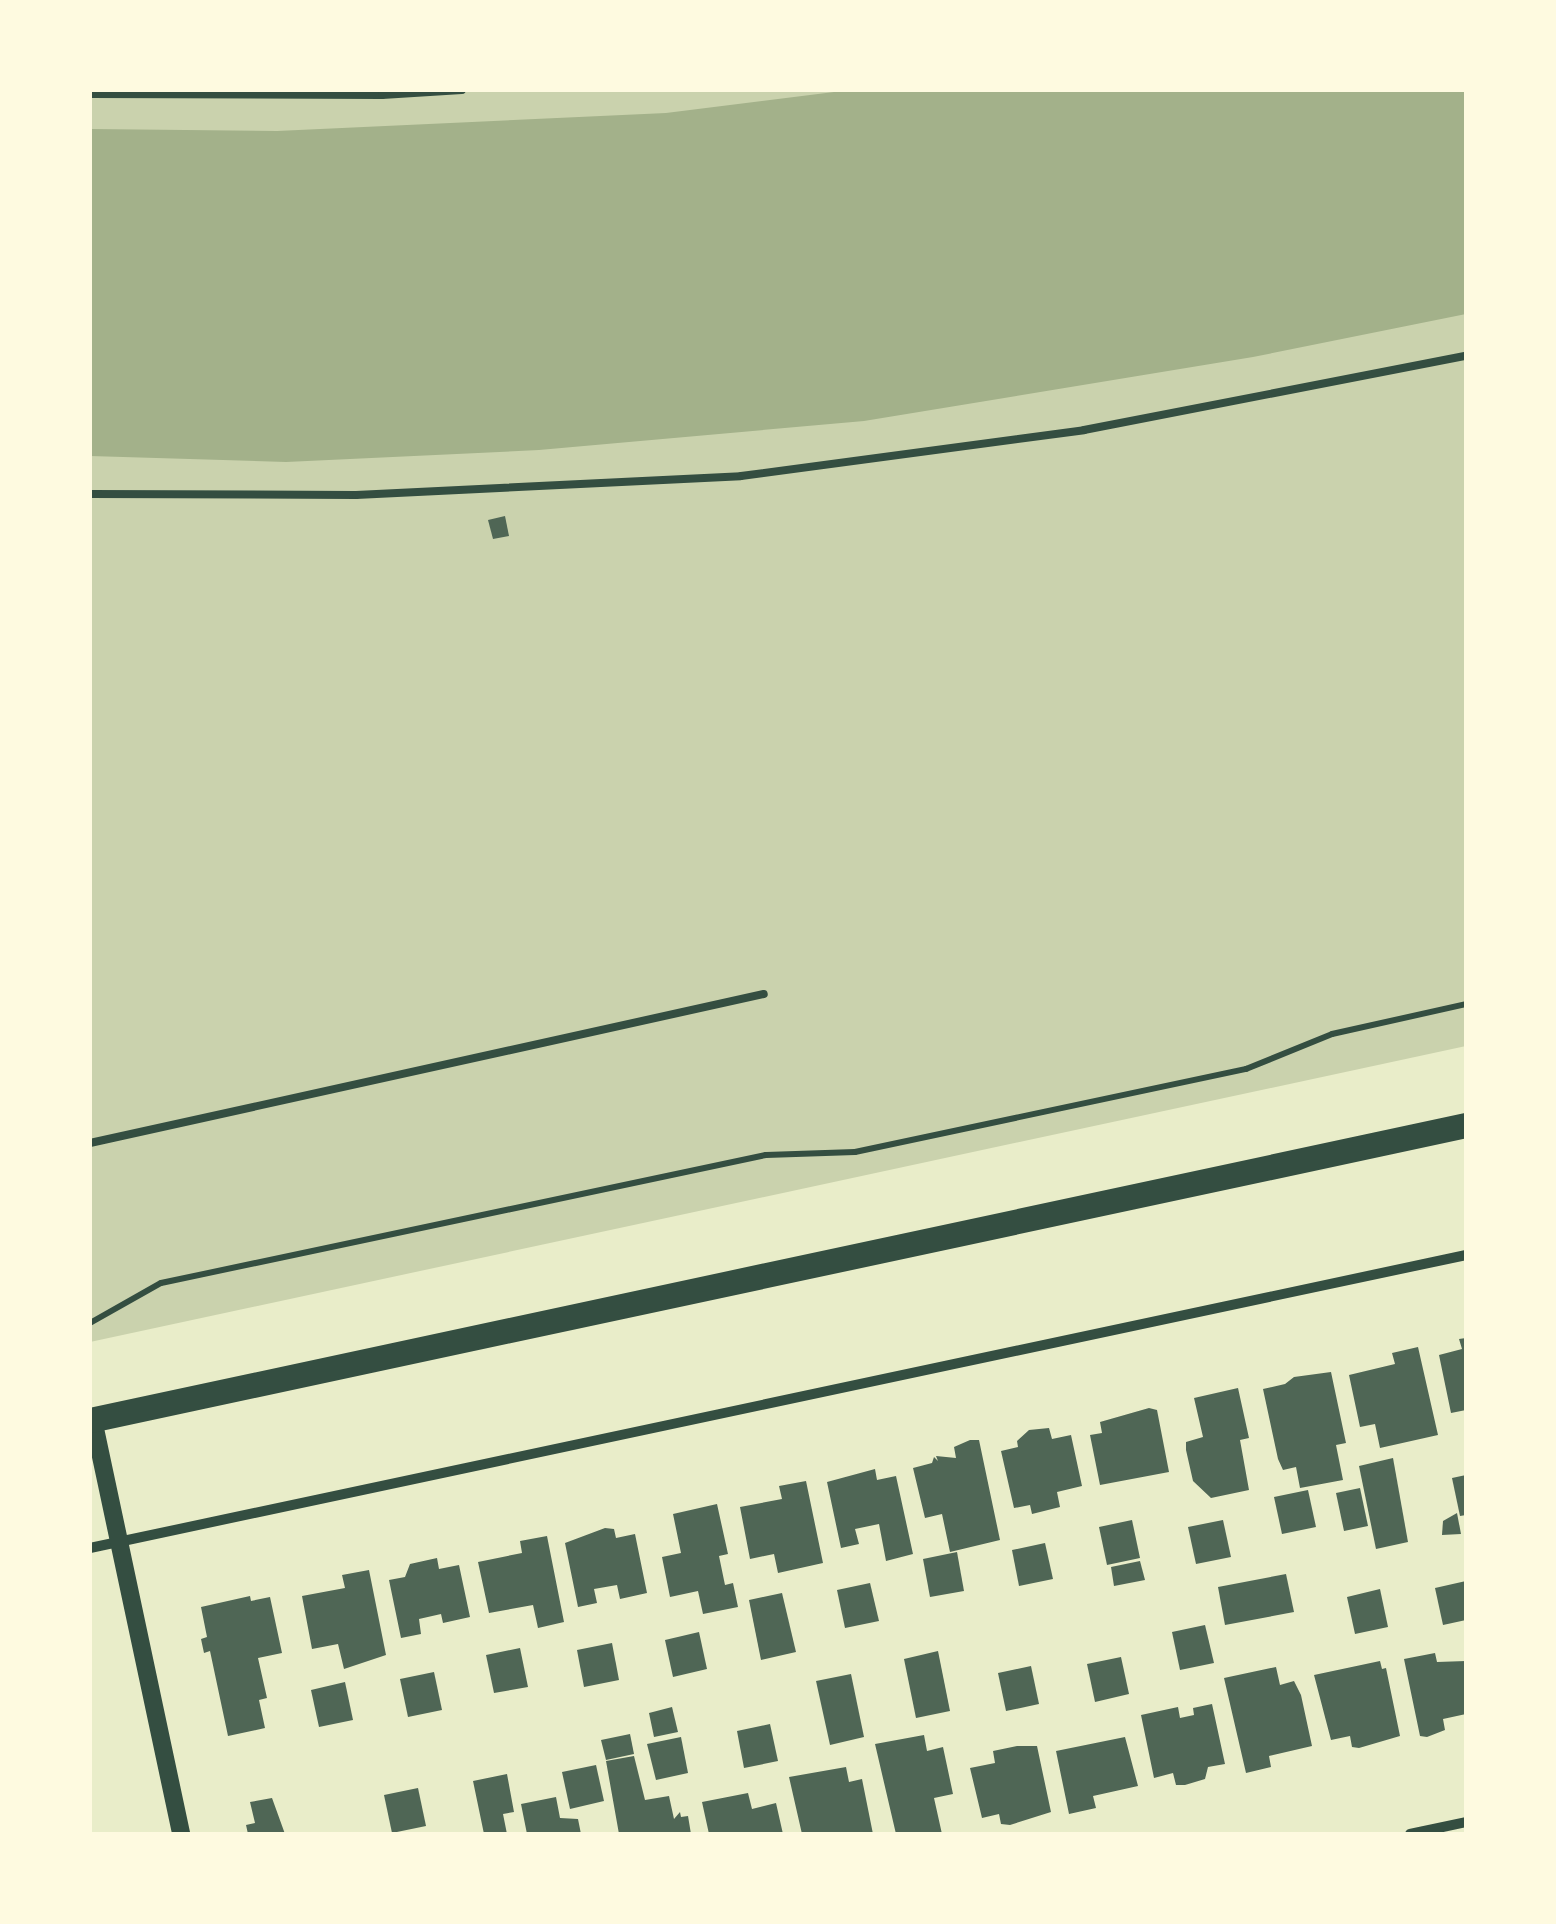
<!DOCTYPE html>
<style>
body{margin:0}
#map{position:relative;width:1556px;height:1924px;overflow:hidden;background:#e9edc9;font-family:"DejaVu Sans",sans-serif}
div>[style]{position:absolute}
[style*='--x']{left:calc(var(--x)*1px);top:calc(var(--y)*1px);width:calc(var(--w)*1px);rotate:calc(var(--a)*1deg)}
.green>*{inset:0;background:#cad2ad}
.water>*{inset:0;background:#a3b18a}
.building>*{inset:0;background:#4f6655}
.path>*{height:6px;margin:-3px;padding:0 3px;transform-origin:3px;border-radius:3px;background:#344e41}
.service>*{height:8px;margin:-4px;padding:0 4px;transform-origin:4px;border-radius:4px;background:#344e41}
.minor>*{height:10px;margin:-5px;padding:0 5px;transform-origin:5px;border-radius:5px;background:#344e41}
.tertiary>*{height:18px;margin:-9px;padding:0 9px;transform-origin:9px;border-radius:9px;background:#344e41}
.primary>*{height:25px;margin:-12.5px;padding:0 12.5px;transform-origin:12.5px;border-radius:12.5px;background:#344e41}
span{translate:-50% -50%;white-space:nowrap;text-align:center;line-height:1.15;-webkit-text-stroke:9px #fefae0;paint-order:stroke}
.frame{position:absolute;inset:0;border:92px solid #fefae0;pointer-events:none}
</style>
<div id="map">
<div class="green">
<i style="clip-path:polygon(90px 90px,1466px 90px,1466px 1046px,90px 1342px)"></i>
</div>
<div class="water">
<i style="clip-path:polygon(850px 90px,1466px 90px,1466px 314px,1253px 357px,864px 421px,539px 450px,286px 462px,90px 456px,90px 129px,277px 131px,666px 113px)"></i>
</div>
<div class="building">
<i style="clip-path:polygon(505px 516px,509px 536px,493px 539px,488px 520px)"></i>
<i style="clip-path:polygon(1466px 1338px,1466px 1410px,1451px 1413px,1439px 1355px,1462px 1349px,1459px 1339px)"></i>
<i style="clip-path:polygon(1418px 1347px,1438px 1435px,1380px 1448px,1375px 1424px,1360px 1427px,1349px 1375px,1395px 1364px,1392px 1353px)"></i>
<i style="clip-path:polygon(1331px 1372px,1346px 1443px,1336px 1445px,1343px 1480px,1300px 1488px,1296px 1467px,1283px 1470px,1278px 1459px,1263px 1389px,1285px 1384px,1294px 1377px)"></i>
<i style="clip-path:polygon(1238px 1388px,1249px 1438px,1240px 1440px,1249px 1490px,1211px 1498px,1193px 1481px,1186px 1450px,1186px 1442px,1203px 1437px,1194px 1398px)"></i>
<i style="clip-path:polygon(1149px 1408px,1157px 1410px,1169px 1472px,1100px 1485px,1090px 1435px,1102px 1433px,1100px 1422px)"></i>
<i style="clip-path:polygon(1049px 1428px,1052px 1439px,1071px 1435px,1082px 1486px,1057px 1492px,1060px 1507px,1032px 1514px,1030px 1505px,1014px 1508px,1001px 1451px,1018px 1447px,1017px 1441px,1029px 1430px)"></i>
<i style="clip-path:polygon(970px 1440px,979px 1440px,1000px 1540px,950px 1552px,942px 1514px,925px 1518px,913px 1468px,932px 1463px,934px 1457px,938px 1461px,936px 1456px,956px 1458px,954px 1447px)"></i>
<i style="clip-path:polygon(1393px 1458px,1408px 1542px,1376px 1549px,1359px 1466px)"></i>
<i style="clip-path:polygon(875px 1469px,877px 1480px,896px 1476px,913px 1554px,886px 1561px,879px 1524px,855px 1529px,859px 1544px,841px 1548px,827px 1482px)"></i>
<i style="clip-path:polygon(1466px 1475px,1466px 1515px,1460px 1516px,1452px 1478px)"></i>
<i style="clip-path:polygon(806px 1481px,823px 1563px,778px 1573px,774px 1554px,750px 1559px,740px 1507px,782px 1499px,779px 1486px)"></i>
<i style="clip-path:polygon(1360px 1488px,1368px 1526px,1344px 1531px,1336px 1493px)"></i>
<i style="clip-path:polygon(1308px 1490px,1316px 1527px,1282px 1534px,1274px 1497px)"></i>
<i style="clip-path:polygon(717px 1504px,728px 1554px,719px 1556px,725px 1585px,733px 1583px,738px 1607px,703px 1614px,698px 1591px,670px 1597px,662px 1557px,681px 1553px,673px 1514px)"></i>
<i style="clip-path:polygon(1457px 1513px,1461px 1534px,1442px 1535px,1443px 1521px)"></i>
<i style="clip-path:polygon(1132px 1520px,1140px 1558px,1107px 1565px,1099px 1527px)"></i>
<i style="clip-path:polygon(1223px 1520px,1231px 1557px,1196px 1564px,1188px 1527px)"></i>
<i style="clip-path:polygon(605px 1528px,614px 1529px,616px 1538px,635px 1534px,647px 1593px,620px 1599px,617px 1585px,594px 1589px,597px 1603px,578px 1607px,565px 1543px)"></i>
<i style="clip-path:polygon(547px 1536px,564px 1622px,538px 1628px,533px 1605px,489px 1613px,478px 1562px,522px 1553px,520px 1541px)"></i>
<i style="clip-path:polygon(1045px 1543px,1053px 1579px,1019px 1586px,1012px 1550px)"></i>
<i style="clip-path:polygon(957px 1552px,964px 1591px,930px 1597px,923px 1559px)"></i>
<i style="clip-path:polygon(437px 1558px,439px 1569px,459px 1565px,470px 1617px,443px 1623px,441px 1614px,419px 1619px,421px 1634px,401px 1638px,389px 1580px,405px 1577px,410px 1564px)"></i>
<i style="clip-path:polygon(1140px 1561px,1145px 1580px,1114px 1586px,1111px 1567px)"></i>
<i style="clip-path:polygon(369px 1570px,386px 1655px,344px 1669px,338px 1644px,312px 1649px,302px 1596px,345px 1588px,342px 1575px)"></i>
<i style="clip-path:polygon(1286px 1574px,1294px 1612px,1225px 1625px,1218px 1587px)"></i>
<i style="clip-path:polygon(1466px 1581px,1466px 1620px,1443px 1625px,1435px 1588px)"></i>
<i style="clip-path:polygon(870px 1583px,879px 1621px,845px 1628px,837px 1590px)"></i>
<i style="clip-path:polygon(1380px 1589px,1388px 1627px,1355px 1634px,1347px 1597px)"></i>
<i style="clip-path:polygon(782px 1593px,796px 1652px,761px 1660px,749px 1600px)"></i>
<i style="clip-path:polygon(250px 1596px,251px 1601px,270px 1597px,282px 1653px,258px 1658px,267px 1698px,259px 1700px,265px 1728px,228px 1736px,210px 1651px,204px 1653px,201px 1639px,207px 1637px,201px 1607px)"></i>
<i style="clip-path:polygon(1205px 1625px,1214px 1663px,1180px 1670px,1172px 1632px)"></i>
<i style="clip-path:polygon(699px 1632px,707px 1669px,673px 1677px,665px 1640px)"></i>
<i style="clip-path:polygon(612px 1643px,619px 1680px,584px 1687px,577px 1650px)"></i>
<i style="clip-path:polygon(520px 1648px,528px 1687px,494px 1693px,486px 1655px)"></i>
<i style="clip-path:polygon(938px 1651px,950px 1711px,916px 1718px,904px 1659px)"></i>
<i style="clip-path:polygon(1435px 1653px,1437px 1662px,1466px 1661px,1466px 1714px,1443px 1719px,1445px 1730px,1427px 1737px,1420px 1736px,1404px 1659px)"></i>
<i style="clip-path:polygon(1121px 1657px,1129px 1694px,1095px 1702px,1087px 1664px)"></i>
<i style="clip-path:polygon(1380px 1661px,1382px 1669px,1386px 1668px,1400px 1736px,1359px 1748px,1352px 1747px,1350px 1736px,1331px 1740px,1314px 1675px)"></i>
<i style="clip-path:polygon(1031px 1666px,1039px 1704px,1006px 1711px,998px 1673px)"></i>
<i style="clip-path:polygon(1276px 1667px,1280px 1685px,1294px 1681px,1301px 1695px,1312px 1746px,1269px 1756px,1271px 1767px,1246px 1773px,1224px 1678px)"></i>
<i style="clip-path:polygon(434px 1672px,442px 1710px,408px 1717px,400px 1679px)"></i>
<i style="clip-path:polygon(851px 1674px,864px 1737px,830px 1745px,816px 1681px)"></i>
<i style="clip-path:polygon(345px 1682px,353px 1720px,319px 1727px,311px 1690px)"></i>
<i style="clip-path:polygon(1212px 1704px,1225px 1764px,1208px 1767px,1205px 1779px,1185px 1785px,1176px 1785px,1173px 1773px,1154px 1778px,1141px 1715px,1178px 1707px,1180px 1718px,1194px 1715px,1193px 1708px)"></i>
<i style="clip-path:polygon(672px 1707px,678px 1732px,654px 1737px,649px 1713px)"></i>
<i style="clip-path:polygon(770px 1724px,778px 1761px,744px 1768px,737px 1731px)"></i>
<i style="clip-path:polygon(630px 1734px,634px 1754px,606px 1760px,601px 1740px)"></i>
<i style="clip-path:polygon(924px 1735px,927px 1751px,943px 1747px,953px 1794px,934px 1798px,942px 1834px,896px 1834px,875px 1744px)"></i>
<i style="clip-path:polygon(681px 1737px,688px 1773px,656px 1780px,647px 1744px)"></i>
<i style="clip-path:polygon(1125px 1737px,1138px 1786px,1093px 1796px,1096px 1808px,1069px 1814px,1056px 1751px)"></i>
<i style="clip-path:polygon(1017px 1746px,1037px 1746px,1051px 1812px,1010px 1825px,1001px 1824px,999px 1814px,982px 1818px,970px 1768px,995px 1763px,993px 1751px)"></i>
<i style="clip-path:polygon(634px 1756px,645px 1800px,669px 1796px,674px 1819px,680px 1812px,681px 1817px,688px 1816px,691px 1834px,619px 1834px,606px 1761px)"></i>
<i style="clip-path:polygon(596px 1765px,604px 1801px,570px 1809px,562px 1772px)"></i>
<i style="clip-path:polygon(846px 1767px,849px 1782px,862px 1779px,873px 1834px,802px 1834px,789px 1777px)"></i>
<i style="clip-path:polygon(507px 1774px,514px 1812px,503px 1814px,507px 1834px,484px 1834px,473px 1781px)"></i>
<i style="clip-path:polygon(418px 1788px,426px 1826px,392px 1833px,384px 1795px)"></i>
<i style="clip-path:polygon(748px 1793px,752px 1809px,776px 1803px,783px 1834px,709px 1834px,702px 1802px)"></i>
<i style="clip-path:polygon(556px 1797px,560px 1818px,578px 1819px,581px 1834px,527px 1834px,521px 1804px)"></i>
<i style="clip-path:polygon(272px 1798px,285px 1834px,248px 1834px,246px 1825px,255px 1823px,250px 1802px)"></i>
</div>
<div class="path">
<i style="--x:90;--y:1323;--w:81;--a:-29.4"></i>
<i style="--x:161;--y:1283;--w:618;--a:-11.95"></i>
<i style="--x:766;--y:1155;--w:89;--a:-1.9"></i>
<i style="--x:855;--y:1152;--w:400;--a:-12"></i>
<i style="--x:1246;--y:1069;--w:93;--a:-22.1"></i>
<i style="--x:1332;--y:1034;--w:137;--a:-12.6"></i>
</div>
<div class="service">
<i style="--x:90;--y:94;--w:292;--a:0.2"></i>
<i style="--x:382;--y:95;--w:80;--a:-3.6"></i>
<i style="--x:90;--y:494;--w:266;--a:0.2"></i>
<i style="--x:356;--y:495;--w:385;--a:-2.8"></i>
<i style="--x:741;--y:476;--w:346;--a:-7.6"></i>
<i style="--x:1084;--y:430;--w:389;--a:-11"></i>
<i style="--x:90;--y:1143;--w:690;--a:-12.47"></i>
</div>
<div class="minor">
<i style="--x:90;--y:1548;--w:1407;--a:-12.02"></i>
<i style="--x:1410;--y:1834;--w:57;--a:-12.1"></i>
</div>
<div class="tertiary">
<i style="--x:93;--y:1419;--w:424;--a:78"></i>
</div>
<div class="primary">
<i style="--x:90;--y:1420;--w:1407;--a:-12.1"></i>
</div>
<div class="frame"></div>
</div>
